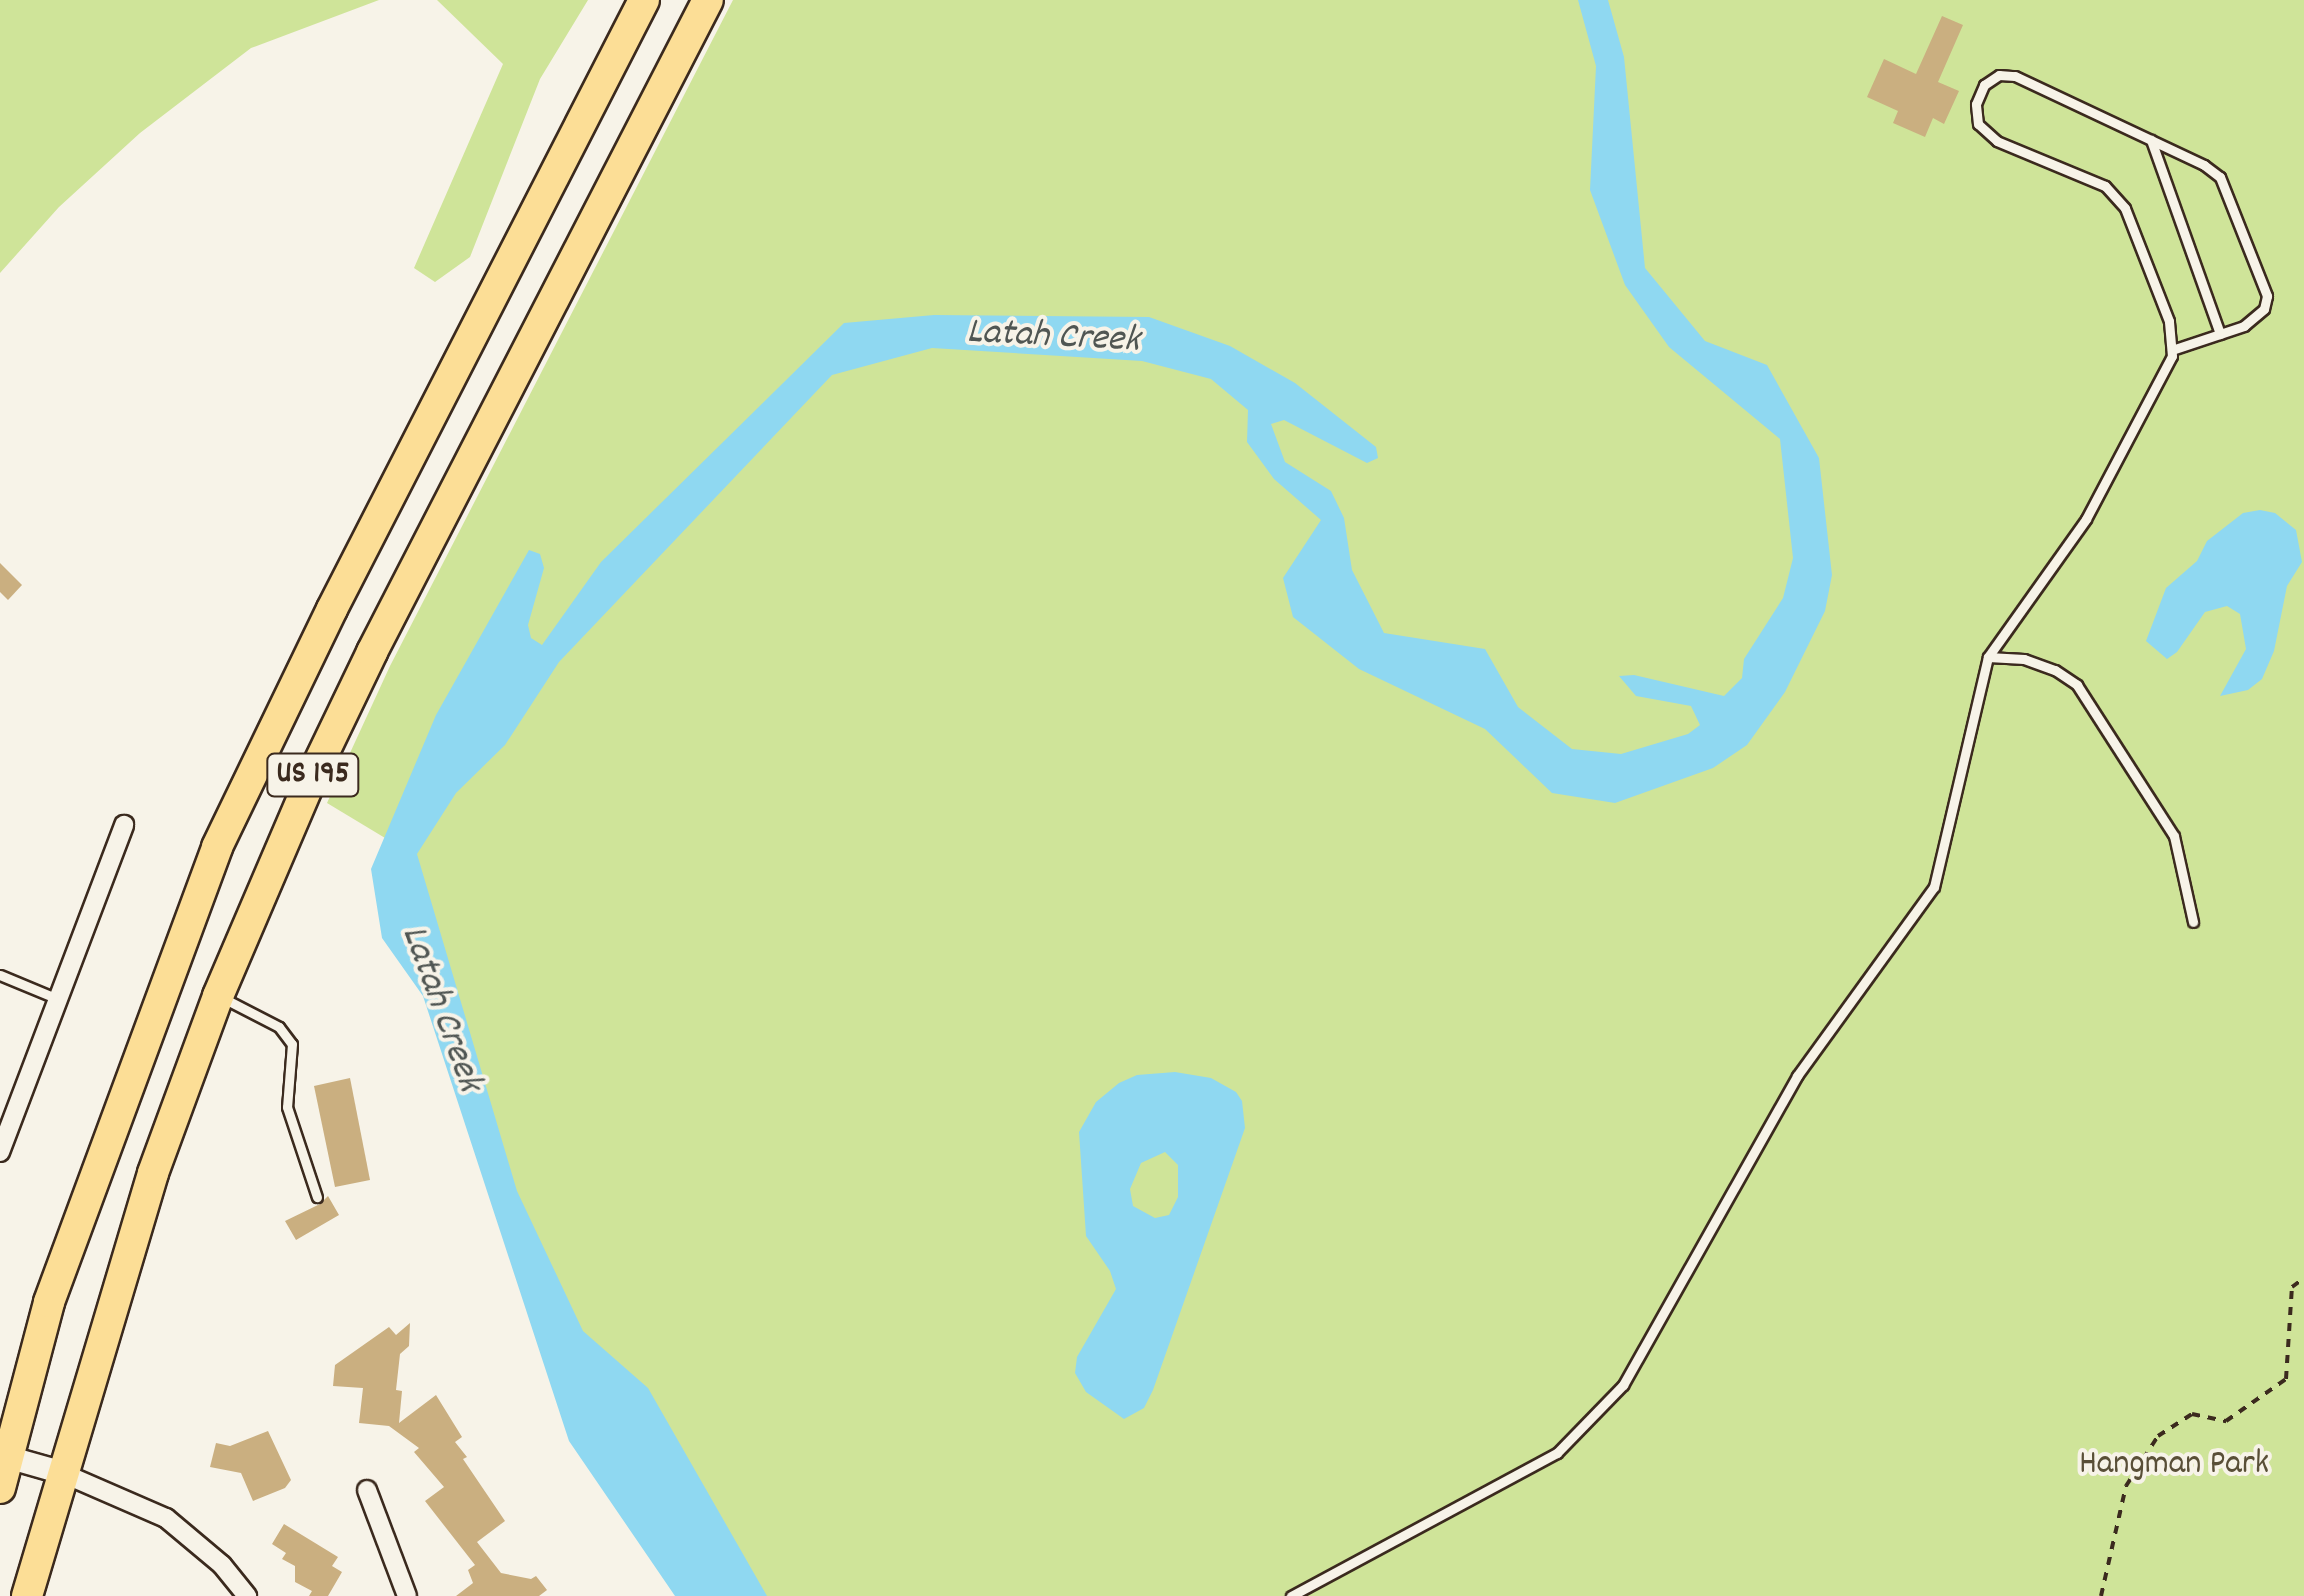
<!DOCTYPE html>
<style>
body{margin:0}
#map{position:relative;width:2304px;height:1596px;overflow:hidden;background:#f7f3e8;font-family:Dekko,sans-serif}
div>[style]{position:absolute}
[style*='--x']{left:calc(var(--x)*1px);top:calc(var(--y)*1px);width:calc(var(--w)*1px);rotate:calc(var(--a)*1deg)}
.green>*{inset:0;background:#cfe499}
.water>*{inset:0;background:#8fd8f1}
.building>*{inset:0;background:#caaf80}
.path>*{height:4px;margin-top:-2px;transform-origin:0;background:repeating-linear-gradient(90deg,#3b2a1e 0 8px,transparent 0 16px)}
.roads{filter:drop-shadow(2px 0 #3b2a1e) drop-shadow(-2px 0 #3b2a1e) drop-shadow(0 2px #3b2a1e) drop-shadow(0 -2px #3b2a1e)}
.service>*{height:9px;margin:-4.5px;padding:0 4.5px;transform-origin:4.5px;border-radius:4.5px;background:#f7f3e8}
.minor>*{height:18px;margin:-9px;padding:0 9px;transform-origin:9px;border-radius:9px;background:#f7f3e8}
.tertiary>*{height:22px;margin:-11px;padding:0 11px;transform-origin:11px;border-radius:11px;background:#f7f3e8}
.trunk>*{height:30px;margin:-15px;padding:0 15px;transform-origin:15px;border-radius:15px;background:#fcde96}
span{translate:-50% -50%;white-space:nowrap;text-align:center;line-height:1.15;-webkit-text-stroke:8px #f7f3e8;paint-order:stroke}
.shield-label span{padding:2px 8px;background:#f7f3e8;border:2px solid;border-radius:8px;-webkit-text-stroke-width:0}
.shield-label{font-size:32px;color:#3b2a1e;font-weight:700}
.park-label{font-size:35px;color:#594f37}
.water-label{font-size:38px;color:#505653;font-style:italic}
</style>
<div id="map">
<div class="green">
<i style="clip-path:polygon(0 0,379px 0,251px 48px,140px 133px,59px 207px,0 273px)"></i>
<i style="clip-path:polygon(437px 0,588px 0,540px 79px,470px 257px,435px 282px,414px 268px,503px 64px)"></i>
<i style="clip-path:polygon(733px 0,2304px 0,2304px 1596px,714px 1596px,563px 1338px,400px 847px,327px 803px,390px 666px)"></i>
</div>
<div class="water">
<i style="clip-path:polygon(1578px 0,1608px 0,1624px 57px,1645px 268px,1705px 341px,1767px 365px,1819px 458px,1832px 575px,1825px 611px,1785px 692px,1747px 745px,1713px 768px,1615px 803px,1552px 793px,1485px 729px,1359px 669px,1293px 617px,1283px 578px,1321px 520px,1274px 479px,1247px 442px,1248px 410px,1211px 379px,1142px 361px,932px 348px,832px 375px,559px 662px,505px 745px,456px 793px,417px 854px,517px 1191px,583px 1331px,648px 1388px,767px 1596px,675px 1596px,569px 1441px,423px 996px,382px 938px,371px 869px,436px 715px,529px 550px,540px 554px,544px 568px,528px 625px,531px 638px,542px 645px,601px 562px,844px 323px,934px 315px,1149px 317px,1230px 346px,1295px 383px,1376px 447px,1378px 458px,1367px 463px,1284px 420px,1271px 424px,1285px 462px,1331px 491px,1344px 518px,1352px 570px,1384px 633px,1485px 649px,1518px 707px,1572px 749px,1621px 754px,1688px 734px,1700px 725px,1691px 706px,1636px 696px,1619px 676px,1634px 675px,1724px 696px,1742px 678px,1744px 659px,1783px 598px,1793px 558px,1780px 439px,1669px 347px,1625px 285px,1590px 190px,1596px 66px)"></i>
<i style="clip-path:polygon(2260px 510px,2275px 513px,2296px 530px,2302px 562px,2287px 586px,2274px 651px,2262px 679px,2248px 690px,2220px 696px,2246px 649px,2240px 614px,2227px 606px,2205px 612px,2177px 652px,2167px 659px,2146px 641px,2166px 588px,2197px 561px,2207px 541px,2243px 513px)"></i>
<i style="clip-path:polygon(evenodd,1175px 1072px,1211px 1078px,1236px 1092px,1242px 1101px,1245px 1128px,1153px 1390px,1144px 1408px,1124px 1419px,1086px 1392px,1075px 1373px,1077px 1357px,1116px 1289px,1110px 1271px,1086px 1236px,1079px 1132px,1096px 1102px,1119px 1083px,1137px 1075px,1175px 1072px,1165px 1152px,1178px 1165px,1178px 1197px,1169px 1215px,1155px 1218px,1133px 1206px,1130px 1189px,1141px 1163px,1165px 1152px)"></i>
</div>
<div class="building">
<i style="clip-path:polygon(1942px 16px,1963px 25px,1938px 82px,1959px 91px,1944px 124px,1933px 118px,1925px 137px,1893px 123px,1898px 111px,1867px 97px,1884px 59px,1916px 74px)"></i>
<i style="clip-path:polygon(0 563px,22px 585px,8px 600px,0 592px)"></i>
<i style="clip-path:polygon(350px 1078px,370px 1180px,335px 1187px,314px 1086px)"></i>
<i style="clip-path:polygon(328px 1196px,339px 1215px,296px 1240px,285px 1221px,320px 1204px)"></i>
<i style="clip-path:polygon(410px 1323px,409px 1346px,400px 1354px,396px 1390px,402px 1391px,399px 1423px,436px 1395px,462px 1437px,455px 1442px,467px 1457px,463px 1459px,505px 1521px,477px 1542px,501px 1573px,531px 1579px,536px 1576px,547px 1590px,539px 1596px,456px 1596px,473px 1583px,468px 1570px,475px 1565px,425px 1501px,444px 1487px,414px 1452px,419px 1448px,389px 1426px,359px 1423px,363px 1388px,333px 1386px,335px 1365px,389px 1327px,396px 1335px)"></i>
<i style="clip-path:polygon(268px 1431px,291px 1480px,285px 1488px,253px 1501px,241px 1473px,210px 1467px,216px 1443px,230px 1446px)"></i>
<i style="clip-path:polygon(284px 1524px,338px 1557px,332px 1566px,342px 1572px,328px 1596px,309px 1596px,312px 1591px,295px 1582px,295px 1566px,282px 1559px,286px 1553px,272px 1544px)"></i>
</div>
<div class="path">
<i style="--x:2101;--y:1596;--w:113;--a:-77.2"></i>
<i style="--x:2126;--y:1486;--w:59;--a:-57.4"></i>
<i style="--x:2158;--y:1436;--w:40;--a:-32.9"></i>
<i style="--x:2192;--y:1414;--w:35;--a:12"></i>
<i style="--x:2226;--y:1421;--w:73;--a:-35"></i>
<i style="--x:2286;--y:1379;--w:92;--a:-86.3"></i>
<i style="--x:2292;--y:1287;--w:15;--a:-37"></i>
</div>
<div class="roads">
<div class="service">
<i style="--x:2151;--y:140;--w:206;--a:70.4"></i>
<i style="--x:1988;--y:657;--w:36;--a:3"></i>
<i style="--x:2024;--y:659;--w:33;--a:20"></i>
<i style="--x:2055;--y:670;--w:27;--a:34"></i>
<i style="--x:2077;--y:685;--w:179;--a:57.3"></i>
<i style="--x:2174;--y:836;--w:88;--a:77.5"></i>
<i style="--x:0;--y:975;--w:63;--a:22.5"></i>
<i style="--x:221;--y:997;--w:65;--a:27.3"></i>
<i style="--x:279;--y:1027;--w:21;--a:53"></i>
<i style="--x:292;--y:1044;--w:63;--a:94.5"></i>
<i style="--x:287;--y:1107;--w:95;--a:71.6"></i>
<i style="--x:1291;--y:1596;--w:302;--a:-28.3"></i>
<i style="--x:1557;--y:1453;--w:95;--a:-45.9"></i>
<i style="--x:1623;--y:1385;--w:355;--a:-60.6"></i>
<i style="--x:1797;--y:1076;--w:233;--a:-54.1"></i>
<i style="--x:1934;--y:887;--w:236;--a:-76.8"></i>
<i style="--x:1988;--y:657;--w:169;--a:-54.6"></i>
<i style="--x:2086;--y:519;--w:184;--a:-62.2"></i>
<i style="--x:2172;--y:356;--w:35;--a:-95"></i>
<i style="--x:2169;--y:321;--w:121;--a:-111.3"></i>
<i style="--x:2125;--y:208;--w:30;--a:-132"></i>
<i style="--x:2105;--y:186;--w:117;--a:-157.4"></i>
<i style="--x:1997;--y:141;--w:25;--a:-138"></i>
<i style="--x:1978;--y:124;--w:20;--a:-96"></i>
<i style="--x:1976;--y:104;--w:21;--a:-67"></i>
<i style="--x:1984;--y:85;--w:18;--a:-34"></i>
<i style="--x:1999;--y:75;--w:16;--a:4"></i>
<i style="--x:2015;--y:76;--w:209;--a:25.2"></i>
<i style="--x:2204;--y:165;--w:20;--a:37"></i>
<i style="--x:2220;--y:177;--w:128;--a:68.4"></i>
<i style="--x:2267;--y:296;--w:13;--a:103"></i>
<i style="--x:2264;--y:309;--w:26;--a:140"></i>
<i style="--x:2244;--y:326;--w:76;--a:161.6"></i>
</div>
<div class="minor">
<i style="--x:0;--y:1152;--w:350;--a:-69.2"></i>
<i style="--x:60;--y:1472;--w:116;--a:23.5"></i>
<i style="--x:166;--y:1518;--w:73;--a:40"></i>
<i style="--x:222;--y:1565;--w:40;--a:51"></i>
<i style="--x:367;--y:1490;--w:113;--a:69.3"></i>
</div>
<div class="tertiary">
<i style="--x:0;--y:1455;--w:62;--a:15.8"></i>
</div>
<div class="trunk">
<i style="--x:0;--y:1488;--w:192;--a:-75.2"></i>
<i style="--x:49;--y:1302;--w:485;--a:-69.7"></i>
<i style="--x:217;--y:847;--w:264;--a:-64.2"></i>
<i style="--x:332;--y:609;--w:684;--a:-62.87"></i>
<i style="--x:27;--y:1596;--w:441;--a:-73.4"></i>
<i style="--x:153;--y:1173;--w:189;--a:-69.8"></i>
<i style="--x:218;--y:996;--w:236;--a:-66.8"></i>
<i style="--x:311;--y:779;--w:141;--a:-64.3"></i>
<i style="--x:372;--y:652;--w:733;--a:-62.74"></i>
</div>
</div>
<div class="shield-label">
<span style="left:313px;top:775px">US 195</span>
</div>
<div class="park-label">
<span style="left:2174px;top:1465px">Hangman Park</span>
</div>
<div class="water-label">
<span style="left:1053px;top:338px;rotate:3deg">Latah Creek</span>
<span style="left:440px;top:1009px;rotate:70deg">Latah Creek</span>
</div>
</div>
